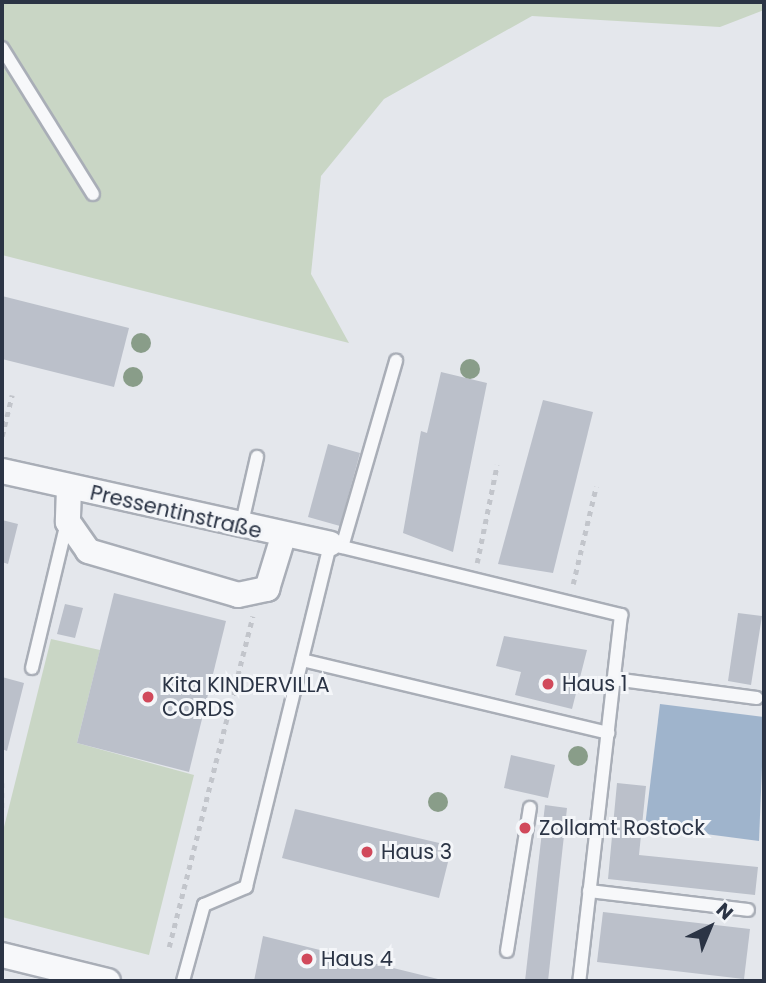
<!DOCTYPE html>
<meta charset="utf-8">
<style>
body{margin:0}
#map{position:relative;width:766px;height:983px;overflow:hidden;background:#e4e7ec;font-family:Poppins,sans-serif}
div>[style]{position:absolute}
[style*='--x']{left:calc(var(--x)*1px);top:calc(var(--y)*1px);width:calc(var(--w)*1px);rotate:calc(var(--a)*1deg)}
.green>*{inset:0;background:#c9d6c5}
.water>*{inset:0;background:#9fb4cc}
.building>*{inset:0;background:#bbc0ca}
.path>*{height:4.5px;margin-top:-2.25px;transform-origin:0;background:repeating-linear-gradient(90deg,#c2c5cb 0 5px,transparent 0 10px)}
.roads{filter:drop-shadow(2px 0 #a9aeb7) drop-shadow(-2px 0 #a9aeb7) drop-shadow(0 2px #a9aeb7) drop-shadow(0 -2px #a9aeb7)}
.service>*{height:12px;margin:-6px;padding:0 6px;transform-origin:6px;border-radius:6px;background:#f7f8fa}
.minor>*{height:24px;margin:-12px;padding:0 12px;transform-origin:12px;border-radius:12px;background:#f7f8fa}
.trees>*{width:20px;height:20px;margin:-10px;border-radius:50%;background:#899d89}
.dots>*{width:19px;height:19px;translate:-50% -50%;box-sizing:border-box;border:4px solid #f4f6f9;border-radius:50%}
span{translate:-50% -50%;white-space:nowrap;text-align:center;line-height:1.15;-webkit-text-stroke:6px #f4f6f9;paint-order:stroke}
.street-label{font-size:21px;color:#2b3445}
.poi-label{font-size:21px;color:#2b3445}
.left{translate:0 -50%;text-align:left}
.frame{position:absolute;inset:0;border:4px solid #2b3445;pointer-events:none}
.north{position:absolute;left:675px;top:892px;width:70px;height:70px;-webkit-text-stroke:5px #f4f6f9;paint-order:stroke;rotate:43deg;font-size:19px;font-weight:700;line-height:28px;text-align:center;color:#2b3445}
.north::after{content:'';display:block;margin:auto;width:24px;height:32px;background:#2b3445;clip-path:polygon(50% 0,100% 100%,50% 72%,0 100%)}
</style>
<div id="map">
<div class="green">
<i style="clip-path:polygon(2px 2px,764px 2px,764px 10px,720px 27px,532px 16px,384px 99px,321px 176px,311px 274px,349px 343px,2px 255px)"></i>
<i style="clip-path:polygon(51px 639px,100px 650px,77px 743px,194px 775px,149px 955px,2px 917px,2px 835px)"></i>
</div>
<div class="water">
<i style="clip-path:polygon(660px 704px,764px 717px,759px 841px,645px 826px)"></i>
</div>
<div class="building">
<i style="clip-path:polygon(2px 296px,129px 328px,114px 387px,2px 359px)"></i>
<i style="clip-path:polygon(441px 372px,487px 383px,453px 552px,403px 533px,421px 431px,427px 433px)"></i>
<i style="clip-path:polygon(543px 400px,593px 412px,553px 573px,498px 564px)"></i>
<i style="clip-path:polygon(328px 444px,360px 453px,340px 526px,308px 517px)"></i>
<i style="clip-path:polygon(2px 520px,18px 524px,8px 564px,2px 562px)"></i>
<i style="clip-path:polygon(114px 593px,226px 621px,189px 772px,77px 743px)"></i>
<i style="clip-path:polygon(65px 604px,83px 608px,75px 638px,57px 634px)"></i>
<i style="clip-path:polygon(738px 613px,762px 616px,751px 685px,728px 681px)"></i>
<i style="clip-path:polygon(504px 636px,587px 650px,572px 709px,515px 695px,521px 672px,496px 666px)"></i>
<i style="clip-path:polygon(2px 677px,24px 683px,7px 751px,2px 749px)"></i>
<i style="clip-path:polygon(511px 755px,555px 765px,548px 798px,504px 788px)"></i>
<i style="clip-path:polygon(617px 783px,646px 786px,639px 855px,758px 867px,755px 895px,608px 879px)"></i>
<i style="clip-path:polygon(545px 805px,567px 808px,548px 981px,525px 981px)"></i>
<i style="clip-path:polygon(295px 809px,452px 846px,439px 898px,282px 858px)"></i>
<i style="clip-path:polygon(603px 912px,750px 929px,744px 979px,597px 962px)"></i>
<i style="clip-path:polygon(263px 936px,442px 980px,442px 981px,254px 981px)"></i>
</div>
<div class="path">
<i style="--x:2;--y:436;--w:42;--a:-76.3"></i>
<i style="--x:477;--y:563;--w:100;--a:-78.5"></i>
<i style="--x:573;--y:584;--w:100;--a:-76.7"></i>
<i style="--x:2;--y:783;--w:26;--a:90"></i>
<i style="--x:169;--y:947;--w:341;--a:-75.8"></i>
</div>
<div class="roads">
<div class="service">
<i style="--x:2;--y:48;--w:172;--a:58.1"></i>
<i style="--x:241;--y:527;--w:72;--a:-77.1"></i>
<i style="--x:342;--y:547;--w:194;--a:-73.8"></i>
<i style="--x:302;--y:660;--w:315;--a:13.4"></i>
<i style="--x:32;--y:668;--w:150;--a:-76.5"></i>
<i style="--x:614;--y:679;--w:144;--a:7.6"></i>
<i style="--x:589;--y:891;--w:160;--a:6.8"></i>
<i style="--x:507;--y:951;--w:145;--a:-80.9"></i>
<i style="--x:183;--y:981;--w:79;--a:-74.6"></i>
<i style="--x:204;--y:905;--w:46;--a:-23.2"></i>
<i style="--x:246;--y:887;--w:353;--a:-76.2"></i>
<i style="--x:330;--y:544;--w:300;--a:13.7"></i>
<i style="--x:621;--y:615;--w:368;--a:96.5"></i>
</div>
<div class="minor">
<i style="--x:2;--y:471;--w:336;--a:12.5"></i>
<i style="--x:69;--y:488;--w:34;--a:92"></i>
<i style="--x:68;--y:522;--w:35;--a:55"></i>
<i style="--x:88;--y:551;--w:156;--a:16.3"></i>
<i style="--x:238;--y:595;--w:30;--a:-12"></i>
<i style="--x:267;--y:589;--w:54;--a:-72.9"></i>
<i style="--x:2;--y:955;--w:109;--a:13.8"></i>
</div>
</div>
<div class="trees">
<i style="left:141px;top:343px"></i>
<i style="left:470px;top:369px"></i>
<i style="left:133px;top:377px"></i>
<i style="left:578px;top:756px"></i>
<i style="left:438px;top:802px"></i>
</div>
<div class="dots">
<i style="left:548px;top:684px;background:#d1495b"></i>
<i style="left:148px;top:697px;background:#d1495b"></i>
<i style="left:525px;top:828px;background:#d1495b"></i>
<i style="left:367px;top:852px;background:#d1495b"></i>
<i style="left:307px;top:959px;background:#d1495b"></i>
</div>
<div class="street-label">
<span style="left:176px;top:512px;rotate:13deg">Pressentinstraße</span>
</div>
<div class="poi-label">
<span class="left" style="left:562px;top:684px">Haus 1</span>
<span class="left" style="left:162px;top:697px">Kita KINDERVILLA<br>CORDS</span>
<span class="left" style="left:539px;top:828px">Zollamt Rostock</span>
<span class="left" style="left:381px;top:852px">Haus 3</span>
<span class="left" style="left:321px;top:959px">Haus 4</span>
</div>
<div class="frame"></div>
<div class="north">N</div>
</div>
